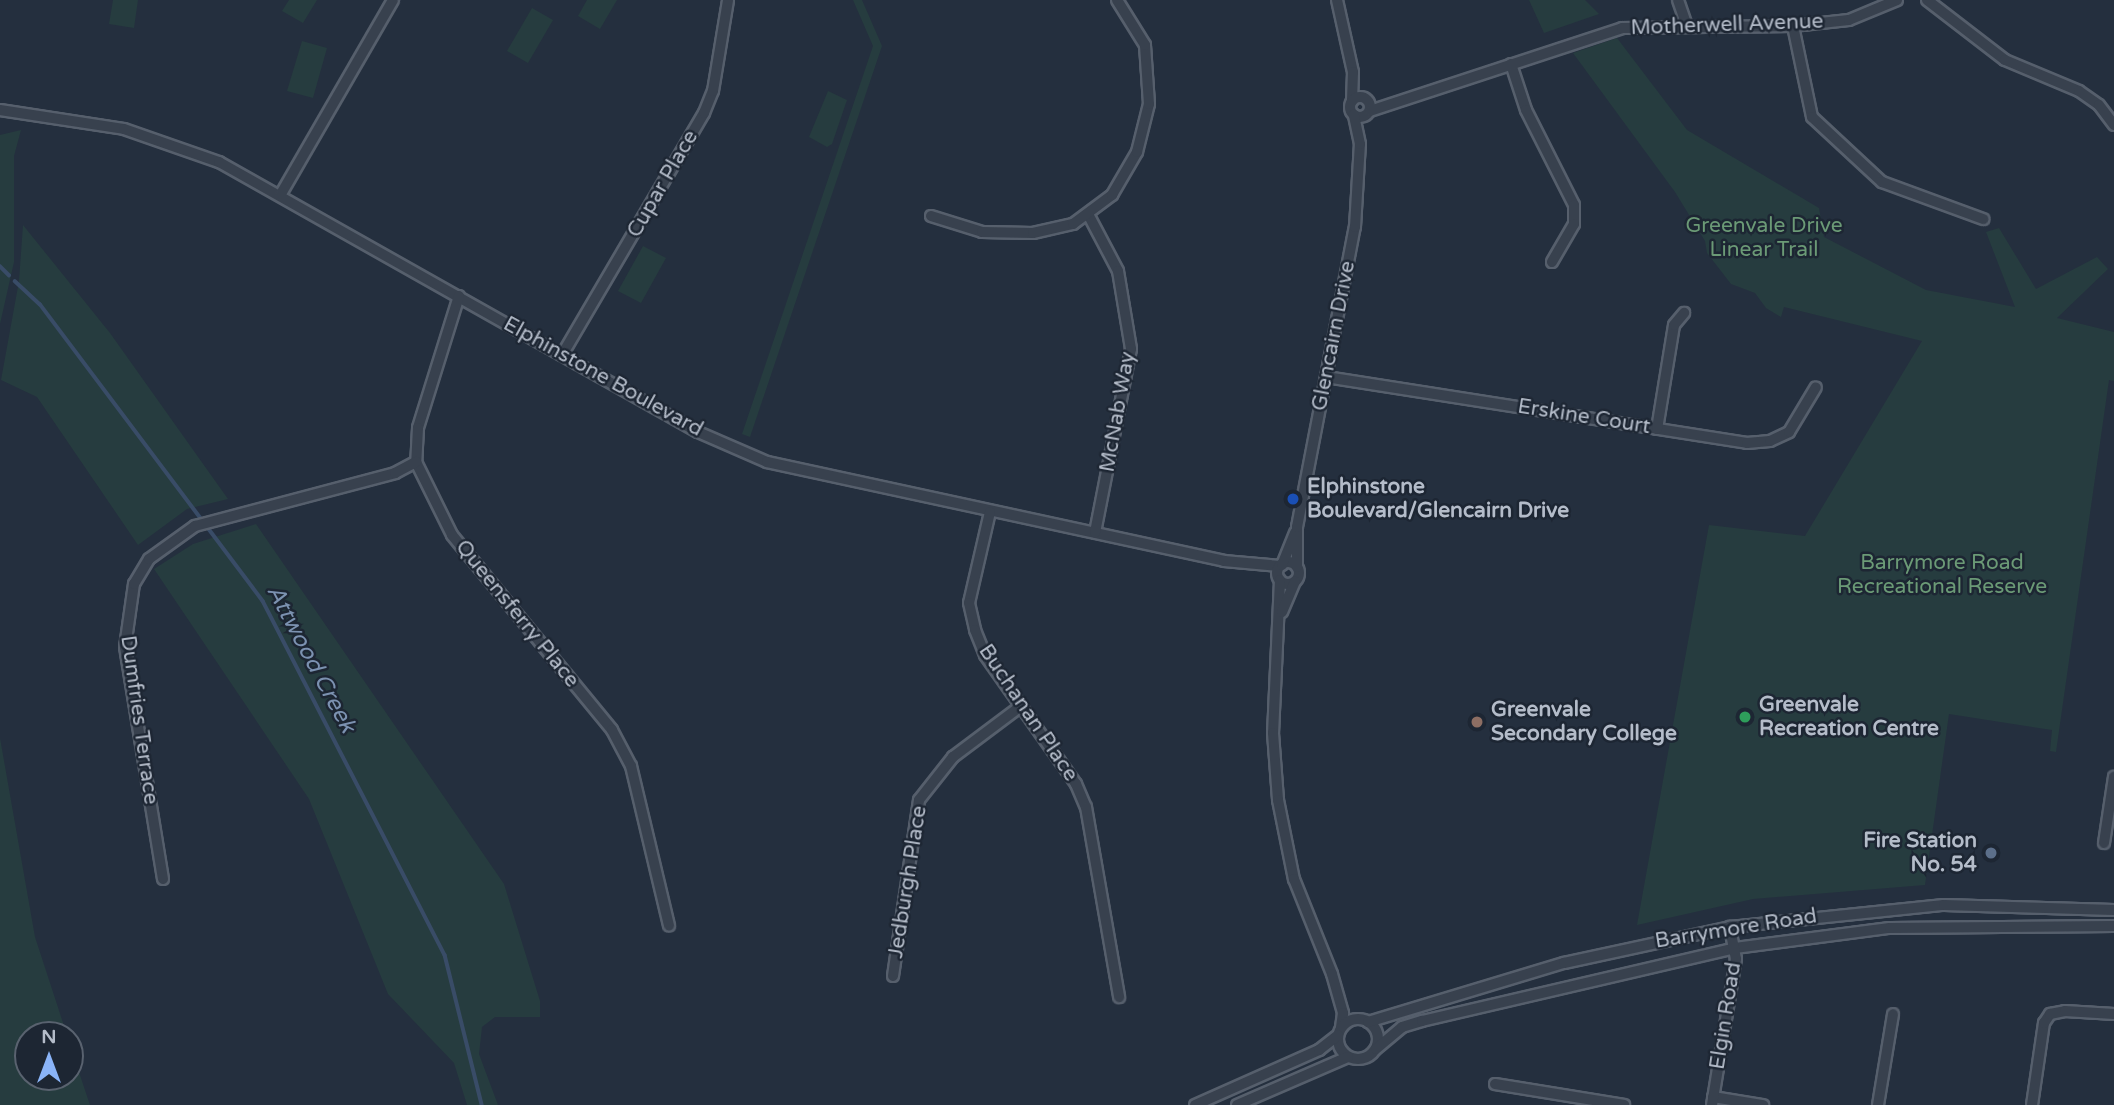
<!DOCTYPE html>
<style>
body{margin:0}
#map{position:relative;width:2114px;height:1105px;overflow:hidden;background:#242f3e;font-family:"Varela Round",sans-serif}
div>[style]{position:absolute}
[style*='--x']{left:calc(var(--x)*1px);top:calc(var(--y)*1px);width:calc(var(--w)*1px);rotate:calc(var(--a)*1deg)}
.green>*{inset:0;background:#263c3f}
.stream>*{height:3.5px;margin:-1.75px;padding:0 1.75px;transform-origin:1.75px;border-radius:1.75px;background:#394c67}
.roads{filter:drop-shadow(2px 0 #565f6c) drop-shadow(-2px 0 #565f6c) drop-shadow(0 2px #565f6c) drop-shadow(0 -2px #565f6c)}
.minor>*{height:10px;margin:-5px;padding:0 5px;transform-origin:5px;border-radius:5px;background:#38414e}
.minor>.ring{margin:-5px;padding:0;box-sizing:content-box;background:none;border:10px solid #38414e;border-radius:50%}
.dots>*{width:19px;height:19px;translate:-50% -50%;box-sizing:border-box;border:4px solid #1d2633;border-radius:50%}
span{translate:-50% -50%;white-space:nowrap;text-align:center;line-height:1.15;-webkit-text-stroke:5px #1d2633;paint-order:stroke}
.street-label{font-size:21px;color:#b4bcc9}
.park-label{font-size:21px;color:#6b9a76}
.poi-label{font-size:21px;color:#b4bcc9;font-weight:700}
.left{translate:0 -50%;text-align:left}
.right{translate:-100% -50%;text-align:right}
.water-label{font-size:23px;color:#7c92b1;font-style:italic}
.north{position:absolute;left:14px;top:1021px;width:70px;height:70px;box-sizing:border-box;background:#1d2633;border:2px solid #59626f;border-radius:50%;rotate:0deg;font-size:19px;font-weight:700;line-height:28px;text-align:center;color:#b4bcc9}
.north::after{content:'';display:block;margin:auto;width:24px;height:32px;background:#8ab4f8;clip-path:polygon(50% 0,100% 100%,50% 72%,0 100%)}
</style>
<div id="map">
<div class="green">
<i style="clip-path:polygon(113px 0,138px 0,134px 28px,109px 24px)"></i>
<i style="clip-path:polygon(289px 0,317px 0,303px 23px,282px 11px)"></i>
<i style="clip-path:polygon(587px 0,617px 0,600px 29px,578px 16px)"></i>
<i style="clip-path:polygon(853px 0,862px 0,882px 46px,750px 437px,742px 434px,873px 46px)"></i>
<i style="clip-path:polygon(1529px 0,1585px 0,1599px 14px,1544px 33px)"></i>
<i style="clip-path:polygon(532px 8px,553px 20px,528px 63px,507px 51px)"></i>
<i style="clip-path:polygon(1617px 38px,1687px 130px,1819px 208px,1824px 237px,1926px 290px,2015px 307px,1986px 232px,1999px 228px,2036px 289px,2097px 257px,2108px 269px,2057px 318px,2114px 332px,2114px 381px,2109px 380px,2056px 752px,2050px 751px,2052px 730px,1949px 714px,1925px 885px,1753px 899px,1637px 925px,1709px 525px,1805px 536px,1922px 341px,1784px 307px,1781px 317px,1766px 308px,1755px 293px,1731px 284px,1707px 253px,1705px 241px,1675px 192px,1573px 53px)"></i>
<i style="clip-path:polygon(302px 41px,327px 48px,313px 98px,287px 91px)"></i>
<i style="clip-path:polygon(828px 91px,847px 100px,832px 144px,827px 147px,809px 137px)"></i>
<i style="clip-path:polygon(21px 130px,14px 156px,14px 262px,0 324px,0 135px)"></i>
<i style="clip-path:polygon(23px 225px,110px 333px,228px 499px,187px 509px,138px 545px,37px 397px,1px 380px,19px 281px)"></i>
<i style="clip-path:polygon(643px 246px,666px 258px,641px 303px,618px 291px)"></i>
<i style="clip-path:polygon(256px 524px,504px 884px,540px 1001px,540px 1017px,495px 1017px,482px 1027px,479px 1054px,498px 1105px,467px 1105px,454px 1063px,388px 994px,309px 799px,154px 569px,193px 544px)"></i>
<i style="clip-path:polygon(0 738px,35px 937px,67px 1035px,28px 1035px,28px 1077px,70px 1077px,70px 1045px,90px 1105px,0 1105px)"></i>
</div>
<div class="stream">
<i style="--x:0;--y:266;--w:13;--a:45"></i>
<i style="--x:15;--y:281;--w:34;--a:43"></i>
<i style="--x:40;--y:304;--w:371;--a:53.1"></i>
<i style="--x:263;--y:601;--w:398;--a:62.8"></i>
<i style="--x:445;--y:955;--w:154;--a:76.1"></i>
</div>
<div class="roads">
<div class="minor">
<i style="--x:1337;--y:0;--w:74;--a:77.5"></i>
<i style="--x:1353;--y:72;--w:29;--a:92"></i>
<i style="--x:1678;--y:0;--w:28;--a:71"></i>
<i style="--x:1927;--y:0;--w:98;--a:37.6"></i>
<i style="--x:2005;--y:60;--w:80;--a:22.7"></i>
<i style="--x:2079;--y:91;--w:24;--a:35"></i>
<i style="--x:2099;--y:105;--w:25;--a:53"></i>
<i style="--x:1793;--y:26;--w:93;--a:78.2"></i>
<i style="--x:1812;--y:117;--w:96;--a:42.9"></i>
<i style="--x:1882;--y:182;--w:108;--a:20.1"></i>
<i style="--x:1511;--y:64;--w:48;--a:71.9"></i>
<i style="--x:1526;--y:110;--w:106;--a:63.2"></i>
<i style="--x:1574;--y:205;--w:19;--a:90"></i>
<i style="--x:1574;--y:224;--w:44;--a:120.1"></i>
<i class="ring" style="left:1350px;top:97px;width:10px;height:10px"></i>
<i style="--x:0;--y:110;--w:125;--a:8.7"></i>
<i style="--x:124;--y:129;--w:101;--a:19.2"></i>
<i style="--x:219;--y:162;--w:550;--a:29.41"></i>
<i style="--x:698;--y:432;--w:75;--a:23.5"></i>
<i style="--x:767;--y:462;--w:468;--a:12.2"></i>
<i style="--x:1224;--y:561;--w:56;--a:5.1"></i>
<i style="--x:1370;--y:111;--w:265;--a:-18.2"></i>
<i style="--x:1622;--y:28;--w:171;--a:-0.7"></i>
<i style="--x:1793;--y:26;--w:56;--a:-6.1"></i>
<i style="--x:1849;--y:20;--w:52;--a:-22.6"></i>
<i style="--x:281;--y:194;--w:224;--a:-60"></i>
<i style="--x:1088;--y:214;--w:64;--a:62.2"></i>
<i style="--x:1118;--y:271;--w:79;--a:80.5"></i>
<i style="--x:1131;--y:349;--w:187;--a:101.1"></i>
<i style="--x:931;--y:216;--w:53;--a:17.4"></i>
<i style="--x:982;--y:232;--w:51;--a:1.1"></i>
<i style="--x:1033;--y:233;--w:41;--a:-12.7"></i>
<i style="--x:1073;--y:224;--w:49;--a:-36.6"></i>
<i style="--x:1112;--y:195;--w:50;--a:-59.8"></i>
<i style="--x:1137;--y:152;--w:49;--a:-76"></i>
<i style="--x:1149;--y:104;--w:59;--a:-93.9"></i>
<i style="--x:1145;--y:45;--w:53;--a:-121.9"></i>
<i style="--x:459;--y:296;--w:138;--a:107.3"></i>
<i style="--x:418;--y:428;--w:34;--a:93"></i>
<i style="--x:416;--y:462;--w:81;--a:63.7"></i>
<i style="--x:452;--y:535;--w:252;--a:50.6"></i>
<i style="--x:612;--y:730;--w:41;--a:62.2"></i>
<i style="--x:631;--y:766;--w:164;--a:76.6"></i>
<i style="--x:562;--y:355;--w:281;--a:-59.6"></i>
<i style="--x:704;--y:113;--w:24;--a:-68"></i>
<i style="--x:713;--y:91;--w:92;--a:-80.6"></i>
<i style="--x:1326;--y:377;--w:426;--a:8.9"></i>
<i style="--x:1747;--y:443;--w:23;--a:-5"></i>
<i style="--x:1770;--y:441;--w:21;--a:-25"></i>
<i style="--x:1789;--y:432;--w:52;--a:-59"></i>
<i style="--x:1657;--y:429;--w:105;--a:-80.7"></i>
<i style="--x:1674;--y:325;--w:16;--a:-50"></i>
<i style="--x:990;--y:512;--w:93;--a:103"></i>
<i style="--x:969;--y:603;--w:28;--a:77"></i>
<i style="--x:975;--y:630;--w:27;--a:68"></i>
<i style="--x:985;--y:655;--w:158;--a:54.8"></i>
<i style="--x:1076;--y:784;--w:25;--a:67"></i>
<i style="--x:1086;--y:807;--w:193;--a:80.1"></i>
<i class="ring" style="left:1277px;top:562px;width:12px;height:12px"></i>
<i style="--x:1282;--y:565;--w:35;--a:-68"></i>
<i style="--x:1297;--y:567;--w:40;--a:-90"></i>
<i style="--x:1297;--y:527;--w:306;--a:-79.1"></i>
<i style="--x:1355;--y:227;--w:83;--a:-86.6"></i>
<i style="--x:1360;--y:144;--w:30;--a:-102"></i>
<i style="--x:1280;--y:580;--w:153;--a:92.6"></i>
<i style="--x:1273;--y:733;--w:67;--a:85.7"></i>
<i style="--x:1278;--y:800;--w:81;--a:78.6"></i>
<i style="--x:1294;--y:879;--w:102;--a:68.2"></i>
<i style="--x:1332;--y:974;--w:41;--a:74.2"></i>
<i style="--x:1343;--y:1013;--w:14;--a:98"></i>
<i style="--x:1282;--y:612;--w:33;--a:-67"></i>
<i style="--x:2104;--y:843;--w:67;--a:-81.4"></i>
<i style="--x:163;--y:879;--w:235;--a:-99.3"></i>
<i style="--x:125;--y:647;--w:64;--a:-81.9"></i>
<i style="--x:134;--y:584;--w:29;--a:-59"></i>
<i style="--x:149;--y:559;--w:57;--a:-35.7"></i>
<i style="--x:195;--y:526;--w:207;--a:-14.8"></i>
<i style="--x:395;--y:473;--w:24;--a:-28"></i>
<i style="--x:893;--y:976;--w:178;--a:-81.6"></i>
<i style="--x:919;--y:800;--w:55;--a:-51.7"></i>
<i style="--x:953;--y:757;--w:85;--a:-36.9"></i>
<i class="ring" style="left:1338px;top:1019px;width:30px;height:30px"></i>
<i style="--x:1368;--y:1022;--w:205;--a:-16.8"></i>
<i style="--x:1564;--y:963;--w:170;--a:-12.2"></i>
<i style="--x:1730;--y:927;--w:215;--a:-5.9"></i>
<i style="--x:1944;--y:905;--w:170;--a:1.7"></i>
<i style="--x:1376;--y:1049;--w:34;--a:-40"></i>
<i style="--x:1402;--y:1027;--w:21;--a:-17"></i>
<i style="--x:1422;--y:1021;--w:321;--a:-13.1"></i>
<i style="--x:1735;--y:948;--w:156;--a:-7.4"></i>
<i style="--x:1890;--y:928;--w:224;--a:-0.5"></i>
<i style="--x:1495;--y:1084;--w:131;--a:9.2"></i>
<i style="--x:1713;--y:1097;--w:51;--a:9.1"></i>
<i style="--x:1195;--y:1105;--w:136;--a:-23.9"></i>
<i style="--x:1319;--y:1050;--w:24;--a:-38"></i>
<i style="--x:1237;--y:1105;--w:121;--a:-23.4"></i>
<i style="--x:1712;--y:1105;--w:148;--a:-80.7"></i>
<i style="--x:1736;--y:959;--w:33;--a:-101"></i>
<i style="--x:1878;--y:1105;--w:92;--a:-80.6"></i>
<i style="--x:2032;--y:1105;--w:83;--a:-81.7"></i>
<i style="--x:2044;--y:1023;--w:11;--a:-56"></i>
<i style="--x:2050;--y:1014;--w:15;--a:-11"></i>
<i style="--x:2065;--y:1011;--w:49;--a:3.5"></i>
</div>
</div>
<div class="dots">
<i style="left:1293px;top:499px;background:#1a4fb4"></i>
<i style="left:1745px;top:717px;background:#2e9e5b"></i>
<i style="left:1477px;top:722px;background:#8d6e63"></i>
<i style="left:1991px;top:853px;background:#5c6f8a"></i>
</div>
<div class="street-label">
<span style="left:1727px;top:25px;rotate:-2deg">Motherwell Avenue</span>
<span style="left:663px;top:184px;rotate:-60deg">Cupar Place</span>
<span style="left:1334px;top:336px;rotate:-79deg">Glencairn Drive</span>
<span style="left:603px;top:377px;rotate:29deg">Elphinstone Boulevard</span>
<span style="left:1118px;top:412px;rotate:-80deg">McNab Way</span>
<span style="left:1584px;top:417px;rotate:9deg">Erskine Court</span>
<span style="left:517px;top:614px;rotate:51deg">Queensferry Place</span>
<span style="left:1028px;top:713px;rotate:56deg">Buchanan Place</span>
<span style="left:139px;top:720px;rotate:82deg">Dumfries Terrace</span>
<span style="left:908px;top:882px;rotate:-81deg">Jedburgh Place</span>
<span style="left:1736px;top:929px;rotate:-9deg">Barrymore Road</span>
<span style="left:1726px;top:1016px;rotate:-81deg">Elgin Road</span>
</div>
<div class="park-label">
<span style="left:1764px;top:238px">Greenvale Drive<br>Linear Trail</span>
<span style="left:1942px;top:575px">Barrymore Road<br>Recreational Reserve</span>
</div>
<div class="poi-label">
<span class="left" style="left:1307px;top:499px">Elphinstone<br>Boulevard/Glencairn Drive</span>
<span class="left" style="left:1759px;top:717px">Greenvale<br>Recreation Centre</span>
<span class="left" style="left:1491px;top:722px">Greenvale<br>Secondary College</span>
<span class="right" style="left:1977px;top:853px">Fire Station<br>No. 54</span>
</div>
<div class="water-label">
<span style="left:311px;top:659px;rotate:62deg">Attwood Creek</span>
</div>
<div class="north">N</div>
</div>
